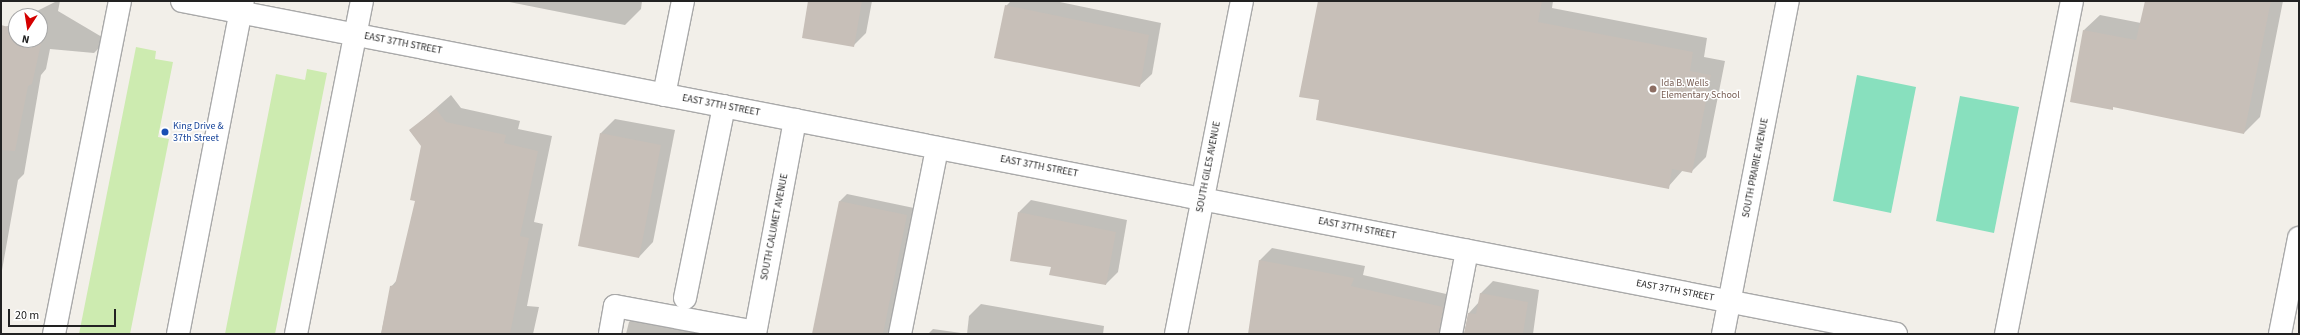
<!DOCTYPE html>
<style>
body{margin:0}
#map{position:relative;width:2300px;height:335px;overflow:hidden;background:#f2efe9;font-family:"Source Sans 3",sans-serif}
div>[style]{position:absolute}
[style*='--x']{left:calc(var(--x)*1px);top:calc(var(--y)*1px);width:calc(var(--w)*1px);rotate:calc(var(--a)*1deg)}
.grass>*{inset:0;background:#cdebb0}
.pitch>*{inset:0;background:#88e0be}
.shadow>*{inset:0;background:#0003}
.building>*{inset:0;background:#c7bfb8}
.roads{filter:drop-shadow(1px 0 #a9a9a9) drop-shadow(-1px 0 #a9a9a9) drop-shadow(0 1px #a9a9a9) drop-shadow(0 -1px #a9a9a9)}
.minor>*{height:22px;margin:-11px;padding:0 11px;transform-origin:11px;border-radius:11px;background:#fff}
.dots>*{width:11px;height:11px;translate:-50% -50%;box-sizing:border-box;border:2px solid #fff;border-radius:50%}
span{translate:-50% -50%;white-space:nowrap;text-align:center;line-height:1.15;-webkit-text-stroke:3px #fff;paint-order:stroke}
.street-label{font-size:10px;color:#222}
.education-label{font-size:10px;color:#785e54}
.left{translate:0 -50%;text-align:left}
.transit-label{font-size:10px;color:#164399}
.frame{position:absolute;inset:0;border:2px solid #222;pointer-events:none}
.north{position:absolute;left:8px;top:8px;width:40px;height:40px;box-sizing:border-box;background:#fff;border:1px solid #a7a7a7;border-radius:50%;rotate:192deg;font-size:11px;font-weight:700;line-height:16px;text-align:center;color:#222}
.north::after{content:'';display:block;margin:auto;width:14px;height:18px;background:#d40000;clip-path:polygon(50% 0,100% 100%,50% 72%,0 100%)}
.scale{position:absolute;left:8px;top:309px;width:108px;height:18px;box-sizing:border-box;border:2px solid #222;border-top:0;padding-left:5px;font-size:12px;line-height:14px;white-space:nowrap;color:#222;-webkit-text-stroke:3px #fff;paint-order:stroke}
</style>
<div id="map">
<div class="grass">
<i style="clip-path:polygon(136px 47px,156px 51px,155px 59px,173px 62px,158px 137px,169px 139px,130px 334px,79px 334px)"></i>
<i style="clip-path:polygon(307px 69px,327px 73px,275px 334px,225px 334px,276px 74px,305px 80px)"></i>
</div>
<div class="pitch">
<i style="clip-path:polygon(1857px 75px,1916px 87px,1891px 213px,1833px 201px)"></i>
<i style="clip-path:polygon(1960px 96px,2019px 107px,1994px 233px,1936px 221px)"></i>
</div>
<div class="shadow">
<i style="clip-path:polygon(57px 1px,60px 1px,58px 11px,107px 40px,94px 53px,50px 49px,46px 69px,41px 75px,24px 174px,18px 180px,1px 276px,1px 29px,16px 22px,16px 40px,40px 40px,40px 16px,27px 16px)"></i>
<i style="clip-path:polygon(504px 1px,642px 1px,641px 9px,625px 25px)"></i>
<i style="clip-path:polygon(809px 1px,872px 1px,866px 33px,853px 46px)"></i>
<i style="clip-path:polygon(1011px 1px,1055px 1px,1161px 23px,1152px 74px,1139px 86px,1006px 6px)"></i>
<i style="clip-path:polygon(1319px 1px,1553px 1px,1552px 8px,1707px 38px,1704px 57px,1725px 61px,1706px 157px,1691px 172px,1683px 170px,1668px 187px,1320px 99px)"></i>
<i style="clip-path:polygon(2146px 1px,2283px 1px,2260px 117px,2244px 133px,2114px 106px,2112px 108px,2084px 30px,2100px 15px,2141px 23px)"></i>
<i style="clip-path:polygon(451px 95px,461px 108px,520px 121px,518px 129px,552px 136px,534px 222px,543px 224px,527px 306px,539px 307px,533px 334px,381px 334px,391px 287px,397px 280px,416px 200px,422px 146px,410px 131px)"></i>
<i style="clip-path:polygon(615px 119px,675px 130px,653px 242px,639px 257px,601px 133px)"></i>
<i style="clip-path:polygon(847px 194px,914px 208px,888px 334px,813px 334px,840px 201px)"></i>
<i style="clip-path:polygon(1031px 200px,1127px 220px,1118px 272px,1106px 284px,1052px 267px,1019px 212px)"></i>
<i style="clip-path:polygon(1272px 248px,1365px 266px,1363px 275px,1455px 296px,1460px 334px,1249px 334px,1260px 260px)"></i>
<i style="clip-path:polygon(1493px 281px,1539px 290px,1533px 334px,1464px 334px,1469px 313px,1479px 302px,1481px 293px)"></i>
<i style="clip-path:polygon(981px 304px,1104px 326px,1103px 334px,967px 334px,969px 316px)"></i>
<i style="clip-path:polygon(643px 307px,731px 334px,626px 334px,629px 322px)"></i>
<i style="clip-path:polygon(933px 329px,961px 333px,928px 334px)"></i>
</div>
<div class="building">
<i style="clip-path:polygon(808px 1px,862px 1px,854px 47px,802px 38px)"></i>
<i style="clip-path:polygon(1318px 1px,1542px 1px,1538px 22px,1693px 52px,1690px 71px,1711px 75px,1692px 173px,1672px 169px,1669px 189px,1316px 120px,1319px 100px,1299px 97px)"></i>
<i style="clip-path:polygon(2145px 1px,2271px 1px,2244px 134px,2113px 107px,2113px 110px,2070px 102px,2083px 30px,2136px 40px)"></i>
<i style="clip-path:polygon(1005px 5px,1149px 35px,1140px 87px,994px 58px)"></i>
<i style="clip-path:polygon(1px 25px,16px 29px,16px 40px,40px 40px,40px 35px,43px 35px,32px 84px,28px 86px,15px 151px,1px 150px)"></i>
<i style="clip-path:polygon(436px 109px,446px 122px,506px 135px,504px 143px,538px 151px,520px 236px,529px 238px,510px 334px,381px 334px,390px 286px,395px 285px,415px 201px,410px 200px,421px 146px,409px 130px)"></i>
<i style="clip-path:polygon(600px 133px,661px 145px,639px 258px,578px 246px)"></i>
<i style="clip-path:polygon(839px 201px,907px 215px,883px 334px,812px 334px)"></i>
<i style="clip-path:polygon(1018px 212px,1116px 232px,1106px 285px,1049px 275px,1051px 267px,1010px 261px)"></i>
<i style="clip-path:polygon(1259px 260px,1354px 278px,1351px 286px,1443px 307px,1439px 334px,1248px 334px)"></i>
<i style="clip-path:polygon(1480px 293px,1528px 302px,1523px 334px,1464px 334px,1468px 313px,1476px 314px)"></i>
</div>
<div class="roads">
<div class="minor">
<i style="--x:182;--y:1;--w:1746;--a:10.99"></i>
<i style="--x:664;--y:95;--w:96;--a:-78.6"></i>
<i style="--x:685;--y:298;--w:196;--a:-78.5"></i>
<i style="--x:54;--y:334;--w:339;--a:-78.8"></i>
<i style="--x:178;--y:334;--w:339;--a:-79"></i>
<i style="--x:296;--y:334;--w:339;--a:-78.8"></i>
<i style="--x:610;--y:334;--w:28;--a:-80"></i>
<i style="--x:615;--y:306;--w:142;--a:10.5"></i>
<i style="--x:755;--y:334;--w:218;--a:-79.4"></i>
<i style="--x:900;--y:334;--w:190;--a:-78.7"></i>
<i style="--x:1176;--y:334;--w:339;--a:-78.8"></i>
<i style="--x:1451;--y:334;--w:85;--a:-79.1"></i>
<i style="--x:1723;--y:334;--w:339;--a:-79"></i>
<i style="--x:2006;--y:334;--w:339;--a:-78.8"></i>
<i style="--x:2280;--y:334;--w:98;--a:-78.8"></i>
</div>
</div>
<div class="dots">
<i style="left:1653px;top:89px;background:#8d6e63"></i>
<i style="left:165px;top:132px;background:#1a4fb4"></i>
</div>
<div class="street-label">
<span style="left:403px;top:44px;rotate:11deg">EAST 37TH STREET</span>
<span style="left:721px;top:106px;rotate:11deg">EAST 37TH STREET</span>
<span style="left:1039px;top:167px;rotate:11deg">EAST 37TH STREET</span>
<span style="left:1209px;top:167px;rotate:-79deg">SOUTH GILES AVENUE</span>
<span style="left:1756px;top:168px;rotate:-79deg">SOUTH PRAIRIE AVENUE</span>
<span style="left:775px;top:227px;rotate:-79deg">SOUTH CALUMET AVENUE</span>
<span style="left:1357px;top:229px;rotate:11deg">EAST 37TH STREET</span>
<span style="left:1675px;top:291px;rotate:11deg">EAST 37TH STREET</span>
</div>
<div class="education-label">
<span class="left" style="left:1661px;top:89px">Ida B. Wells<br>Elementary School</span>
</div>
<div class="transit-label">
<span class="left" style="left:173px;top:132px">King Drive &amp;<br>37th Street</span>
</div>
<div class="frame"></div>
<div class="north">N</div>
<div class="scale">20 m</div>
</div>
